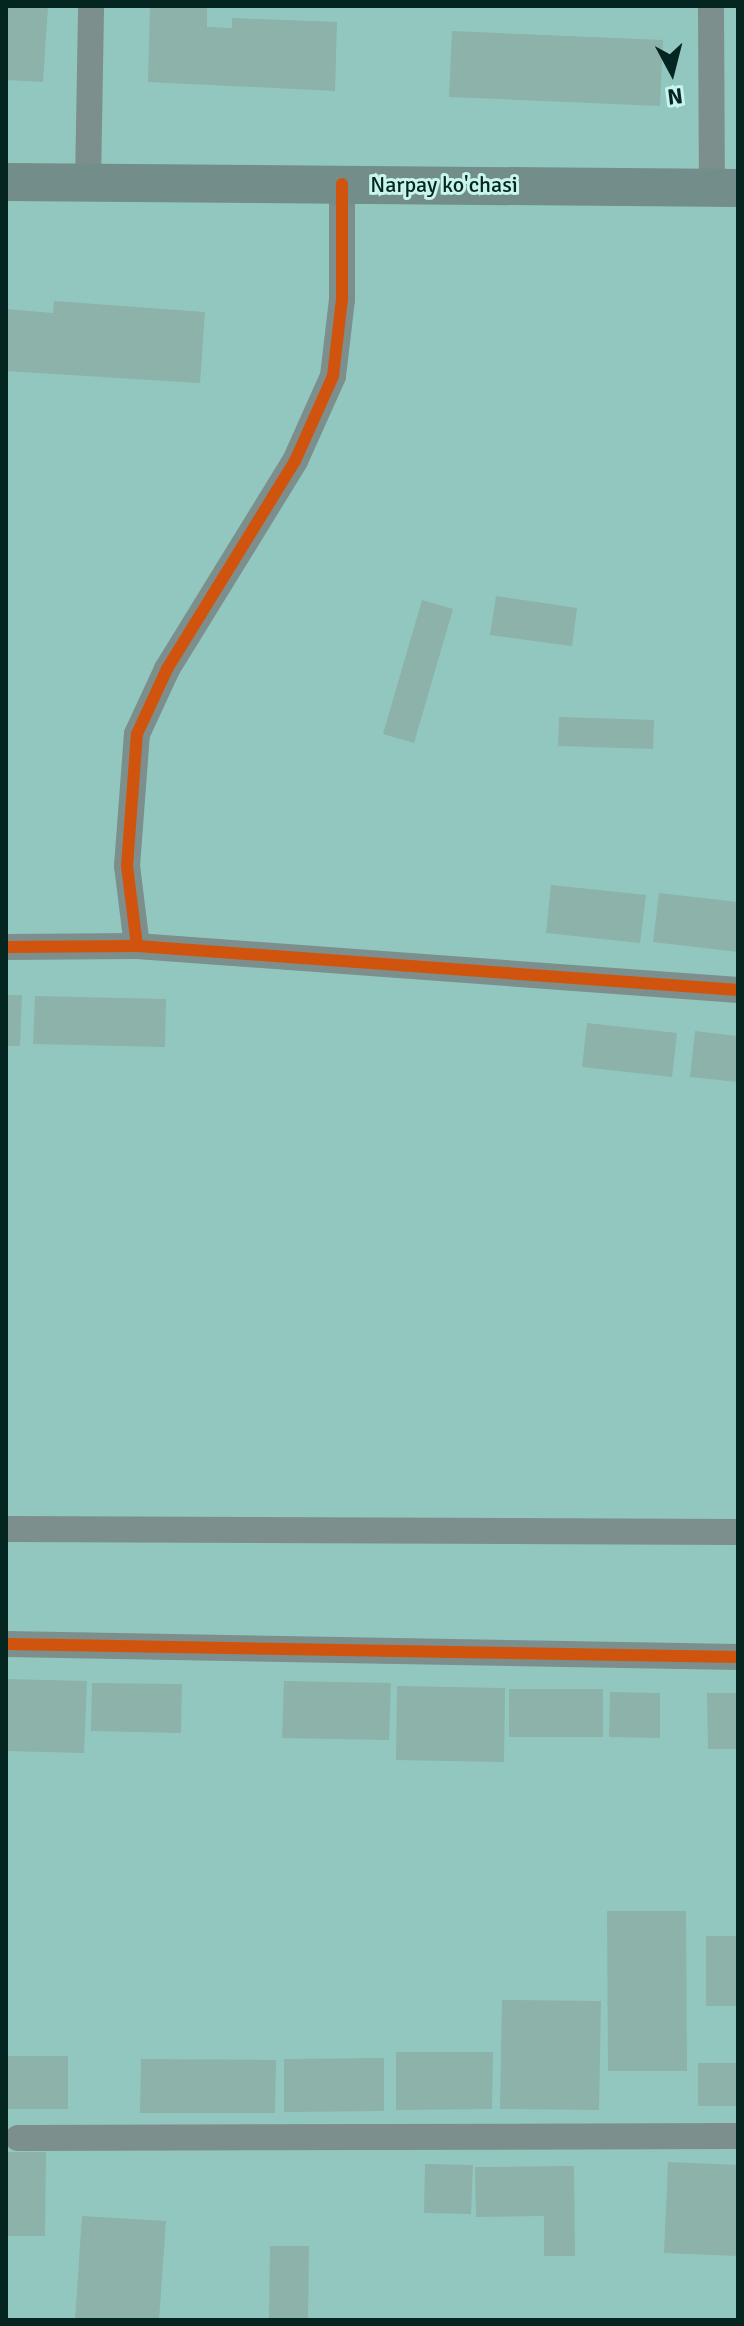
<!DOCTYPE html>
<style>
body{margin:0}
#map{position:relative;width:744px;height:2326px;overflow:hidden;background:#92c7c0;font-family:Signika,sans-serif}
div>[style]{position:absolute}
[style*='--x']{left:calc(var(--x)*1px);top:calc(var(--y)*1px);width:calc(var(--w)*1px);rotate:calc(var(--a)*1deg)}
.building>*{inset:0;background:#8cb2a9}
.minor>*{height:26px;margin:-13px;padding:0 13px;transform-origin:13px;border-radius:13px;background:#7c8f8c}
.secondary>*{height:38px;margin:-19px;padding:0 19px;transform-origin:19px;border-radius:19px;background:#738d8a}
.cycleway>*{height:12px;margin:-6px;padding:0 6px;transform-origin:6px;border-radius:6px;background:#d1540e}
span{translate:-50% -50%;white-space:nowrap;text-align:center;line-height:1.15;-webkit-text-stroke:6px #c7f4ec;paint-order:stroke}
.street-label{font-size:22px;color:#052521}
.frame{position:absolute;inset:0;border:8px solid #052521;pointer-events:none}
.north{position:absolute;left:632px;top:32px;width:80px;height:80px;-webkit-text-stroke:6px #c7f4ec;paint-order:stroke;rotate:173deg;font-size:22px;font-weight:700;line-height:32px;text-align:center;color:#052521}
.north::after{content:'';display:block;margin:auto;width:28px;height:36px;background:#052521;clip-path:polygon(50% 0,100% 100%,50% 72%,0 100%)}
</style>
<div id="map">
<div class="building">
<i style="clip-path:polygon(6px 6px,48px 6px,43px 82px,6px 80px)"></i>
<i style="clip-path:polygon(150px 6px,207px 6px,207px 27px,232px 28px,232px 18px,337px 22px,335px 91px,148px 82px)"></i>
<i style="clip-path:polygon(452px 31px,663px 40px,660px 106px,449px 97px)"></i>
<i style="clip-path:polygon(54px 301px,205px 312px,200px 383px,6px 371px,6px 309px,53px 313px)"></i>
<i style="clip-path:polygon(496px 596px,577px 608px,572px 646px,490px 635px)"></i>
<i style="clip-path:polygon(422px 600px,453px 609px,414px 743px,383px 734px)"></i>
<i style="clip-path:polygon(559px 717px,654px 720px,653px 749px,558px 746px)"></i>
<i style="clip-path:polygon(551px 885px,646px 895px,640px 943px,546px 933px)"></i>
<i style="clip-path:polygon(659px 893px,738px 902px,738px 952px,653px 942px)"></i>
<i style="clip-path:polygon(6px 995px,22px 995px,20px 1046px,6px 1046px)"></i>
<i style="clip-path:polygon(35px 996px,166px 999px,165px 1047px,33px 1044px)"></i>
<i style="clip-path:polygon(587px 1023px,677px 1033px,672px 1077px,582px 1067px)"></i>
<i style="clip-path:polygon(695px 1031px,738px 1036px,738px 1082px,690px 1077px)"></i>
<i style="clip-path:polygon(6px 1679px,87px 1681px,84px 1753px,6px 1751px)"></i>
<i style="clip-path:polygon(284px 1681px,391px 1683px,389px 1740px,282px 1738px)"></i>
<i style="clip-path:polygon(92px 1683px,182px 1684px,181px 1733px,91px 1731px)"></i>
<i style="clip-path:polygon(397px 1686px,505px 1688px,504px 1762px,396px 1760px)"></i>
<i style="clip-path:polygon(509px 1689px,603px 1689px,603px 1737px,509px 1737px)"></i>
<i style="clip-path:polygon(610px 1692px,660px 1693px,660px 1738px,609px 1737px)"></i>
<i style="clip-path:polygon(707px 1693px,738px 1693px,738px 1749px,708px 1749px)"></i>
<i style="clip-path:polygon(607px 1911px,686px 1911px,687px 2071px,608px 2071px)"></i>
<i style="clip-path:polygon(706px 1936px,738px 1936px,738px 2006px,706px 2006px)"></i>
<i style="clip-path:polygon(502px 2000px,601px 2001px,599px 2110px,500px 2109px)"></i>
<i style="clip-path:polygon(396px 2052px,493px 2052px,492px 2109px,396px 2110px)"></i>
<i style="clip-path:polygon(6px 2056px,68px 2056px,68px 2109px,6px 2109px)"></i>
<i style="clip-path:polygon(384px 2058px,384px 2111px,284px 2112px,284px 2059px)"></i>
<i style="clip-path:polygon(141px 2059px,276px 2060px,275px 2113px,140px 2113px)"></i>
<i style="clip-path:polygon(698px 2063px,738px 2063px,738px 2106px,698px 2106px)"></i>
<i style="clip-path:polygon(6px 2152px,46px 2152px,45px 2236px,6px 2236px)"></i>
<i style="clip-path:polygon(668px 2162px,738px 2165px,738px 2256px,664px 2253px)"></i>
<i style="clip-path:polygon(425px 2164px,473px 2165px,471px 2214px,424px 2213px)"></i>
<i style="clip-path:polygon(574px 2166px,575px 2256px,544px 2256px,544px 2216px,476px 2217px,475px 2167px)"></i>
<i style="clip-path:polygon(82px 2216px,166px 2221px,159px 2320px,75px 2320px)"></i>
<i style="clip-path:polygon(270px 2246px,309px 2246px,308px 2320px,269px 2320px)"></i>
</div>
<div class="minor">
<i style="--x:711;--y:6;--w:181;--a:89.7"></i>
<i style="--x:88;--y:183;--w:177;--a:-89"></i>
<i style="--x:137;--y:946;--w:81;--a:-97.1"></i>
<i style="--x:127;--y:866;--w:132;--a:-85.7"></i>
<i style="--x:137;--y:734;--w:72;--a:-65.2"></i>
<i style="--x:167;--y:669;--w:244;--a:-58.4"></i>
<i style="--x:295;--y:461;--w:93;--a:-65.9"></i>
<i style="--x:333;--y:376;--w:78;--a:-83.3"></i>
<i style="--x:342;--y:299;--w:115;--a:-90"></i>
<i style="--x:6;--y:947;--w:131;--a:-0.4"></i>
<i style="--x:137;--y:946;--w:603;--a:4.19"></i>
<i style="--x:6;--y:1529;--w:732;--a:0.23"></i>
<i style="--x:6;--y:1644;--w:732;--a:1.02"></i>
<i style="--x:18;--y:2138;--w:720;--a:-0.16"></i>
</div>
<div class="secondary">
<i style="--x:6;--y:182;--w:732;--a:0.47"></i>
</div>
<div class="cycleway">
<i style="--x:137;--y:946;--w:81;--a:-97.1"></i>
<i style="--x:127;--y:866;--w:132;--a:-85.7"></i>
<i style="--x:137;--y:734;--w:72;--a:-65.2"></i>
<i style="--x:167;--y:669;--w:244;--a:-58.4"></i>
<i style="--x:295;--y:461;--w:93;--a:-65.9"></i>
<i style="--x:333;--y:376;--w:78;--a:-83.3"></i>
<i style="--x:342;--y:299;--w:115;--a:-90"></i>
<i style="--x:6;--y:947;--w:131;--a:-0.4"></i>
<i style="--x:137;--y:946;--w:603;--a:4.19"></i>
<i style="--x:6;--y:1644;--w:732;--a:1.02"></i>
</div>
<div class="street-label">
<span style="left:444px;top:185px">Narpay ko'chasi</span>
</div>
<div class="frame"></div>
<div class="north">N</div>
</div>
